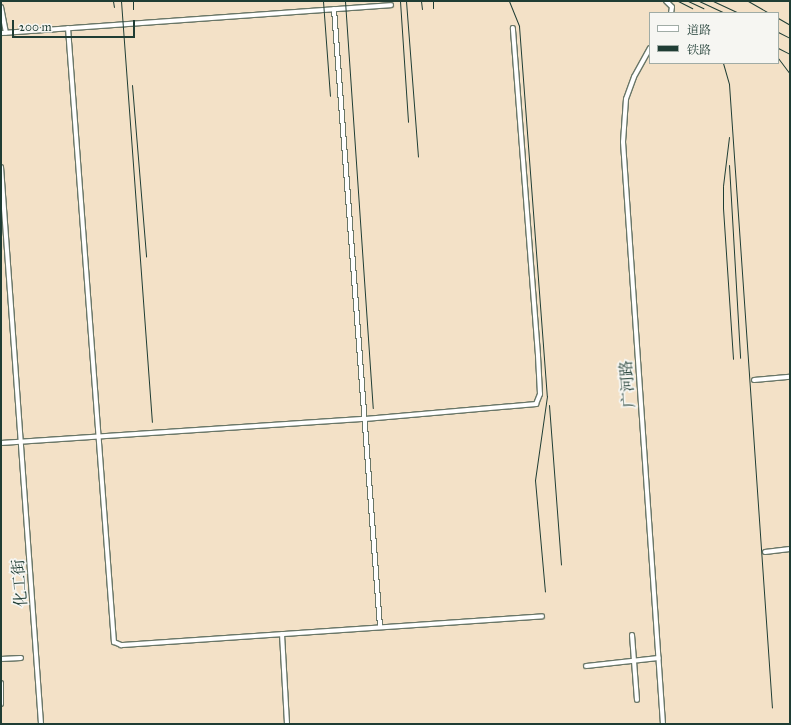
<!DOCTYPE html>
<meta charset="utf-8">
<style>
body{margin:0}
#map{position:relative;width:791px;height:725px;overflow:hidden;background:#f3e1c7;font-family:"IM FELL Great Primer","Noto Serif SC",serif}
div>[style]{position:absolute}
[style*='--x']{left:calc(var(--x)*1px);top:calc(var(--y)*1px);width:calc(var(--w)*1px);rotate:calc(var(--a)*1deg)}
.roads{filter:drop-shadow(1px 0 #697667) drop-shadow(-1px 0 #697667) drop-shadow(0 1px #697667) drop-shadow(0 -1px #697667)}
.minor>*{height:4px;margin:-2px;padding:0 2px;transform-origin:2px;border-radius:2px;background:#fff}
.rail>*{height:1px;margin:-0.5px;padding:0 0.5px;transform-origin:0.5px;border-radius:0.5px;background:#1f3d34}
span{translate:-50% -50%;white-space:nowrap;text-align:center;line-height:1.15;-webkit-text-stroke:3.5px #f6f6f2;paint-order:stroke}
.street-label{font-size:16px;color:#1f3d34}
.frame{position:absolute;inset:0;border:2px solid #1f3d34;pointer-events:none}
.legend{position:absolute;left:649px;top:12px;width:130px;height:52px;box-sizing:border-box;background:#f6f6f2;border:1px solid #a0aca6;margin:0;padding:5px 7px;list-style:none;font-size:12px;color:#1f3d34}
.legend li{display:flex;align-items:center;gap:8px;height:20px}
.legend b{width:20px;border:1px solid #a0aca6}
.scale{position:absolute;left:12px;top:20px;width:123px;height:18px;box-sizing:border-box;border:2px solid #1f3d34;border-top:0;padding-left:5px;font-size:12px;line-height:14px;white-space:nowrap;color:#1f3d34;-webkit-text-stroke:3px #f6f6f2;paint-order:stroke}
</style>
<div id="map">
<div class="roads">
<div class="minor">
<i style="--x:666;--y:1;--w:8;--a:45"></i>
<i style="--x:672;--y:7;--w:6;--a:99"></i>
<i style="--x:1;--y:7;--w:26;--a:79"></i>
<i style="--x:334;--y:9;--w:620;--a:85.74"></i>
<i style="--x:68;--y:28;--w:616;--a:85.72"></i>
<i style="--x:114;--y:642;--w:8;--a:23"></i>
<i style="--x:121;--y:645;--w:422;--a:-3.9"></i>
<i style="--x:1;--y:33;--w:391;--a:-4.1"></i>
<i style="--x:650;--y:48;--w:33;--a:119"></i>
<i style="--x:634;--y:77;--w:23;--a:110"></i>
<i style="--x:626;--y:99;--w:43;--a:94"></i>
<i style="--x:623;--y:142;--w:583;--a:86.07"></i>
<i style="--x:1;--y:167;--w:558;--a:85.89"></i>
<i style="--x:754;--y:380;--w:36;--a:-5"></i>
<i style="--x:1;--y:443;--w:365;--a:-3.8"></i>
<i style="--x:365;--y:419;--w:172;--a:-5"></i>
<i style="--x:536;--y:404;--w:11;--a:-68"></i>
<i style="--x:540;--y:394;--w:39;--a:-93"></i>
<i style="--x:538;--y:355;--w:328;--a:-94.4"></i>
<i style="--x:765;--y:552;--w:25;--a:-7"></i>
<i style="--x:282;--y:634;--w:90;--a:86.8"></i>
<i style="--x:632;--y:635;--w:65;--a:85.6"></i>
<i style="--x:1;--y:659;--w:20;--a:-3"></i>
<i style="--x:586;--y:666;--w:73;--a:-6.3"></i>
<i style="--x:1;--y:683;--w:21;--a:90"></i>
</div>
</div>
<div class="rail">
<i style="--x:113;--y:1;--w:6;--a:81"></i>
<i style="--x:121;--y:1;--w:422;--a:85.8"></i>
<i style="--x:133;--y:1;--w:8;--a:90"></i>
<i style="--x:323;--y:1;--w:95;--a:85.8"></i>
<i style="--x:345;--y:1;--w:408;--a:86.1"></i>
<i style="--x:400;--y:1;--w:121;--a:86.2"></i>
<i style="--x:406;--y:1;--w:156;--a:85.6"></i>
<i style="--x:421;--y:1;--w:8;--a:83"></i>
<i style="--x:433;--y:1;--w:7;--a:90"></i>
<i style="--x:509;--y:1;--w:27;--a:68"></i>
<i style="--x:519;--y:26;--w:371;--a:85.7"></i>
<i style="--x:547;--y:396;--w:85;--a:98.1"></i>
<i style="--x:535;--y:480;--w:112;--a:84.9"></i>
<i style="--x:678;--y:1;--w:16;--a:27"></i>
<i style="--x:688;--y:1;--w:17;--a:25"></i>
<i style="--x:699;--y:1;--w:29;--a:25"></i>
<i style="--x:713;--y:1;--w:29;--a:25"></i>
<i style="--x:748;--y:1;--w:24;--a:30"></i>
<i style="--x:778;--y:18;--w:14;--a:30"></i>
<i style="--x:778;--y:32;--w:13;--a:27"></i>
<i style="--x:778;--y:48;--w:13;--a:27"></i>
<i style="--x:778;--y:58;--w:20;--a:53"></i>
<i style="--x:723;--y:63;--w:22;--a:74"></i>
<i style="--x:729;--y:84;--w:625;--a:86.06"></i>
<i style="--x:132;--y:85;--w:172;--a:85.3"></i>
<i style="--x:729;--y:137;--w:49;--a:97"></i>
<i style="--x:723;--y:186;--w:22;--a:90"></i>
<i style="--x:723;--y:208;--w:151;--a:86.2"></i>
<i style="--x:729;--y:165;--w:193;--a:86.7"></i>
<i style="--x:549;--y:405;--w:160;--a:85.7"></i>
</div>
<div class="street-label">
<span style="left:628px;top:384px;rotate:-94deg">广河路</span>
<span style="left:20px;top:583px;rotate:-94deg">化工街</span>
</div>
<div class="frame"></div>
<ul class="legend">
<li><b style="height:5px;background:#fff"></b>道路</li>
<li><b style="height:5px;background:#1f3d34"></b>铁路</li>
</ul>
<div class="scale">200 m</div>
</div>
